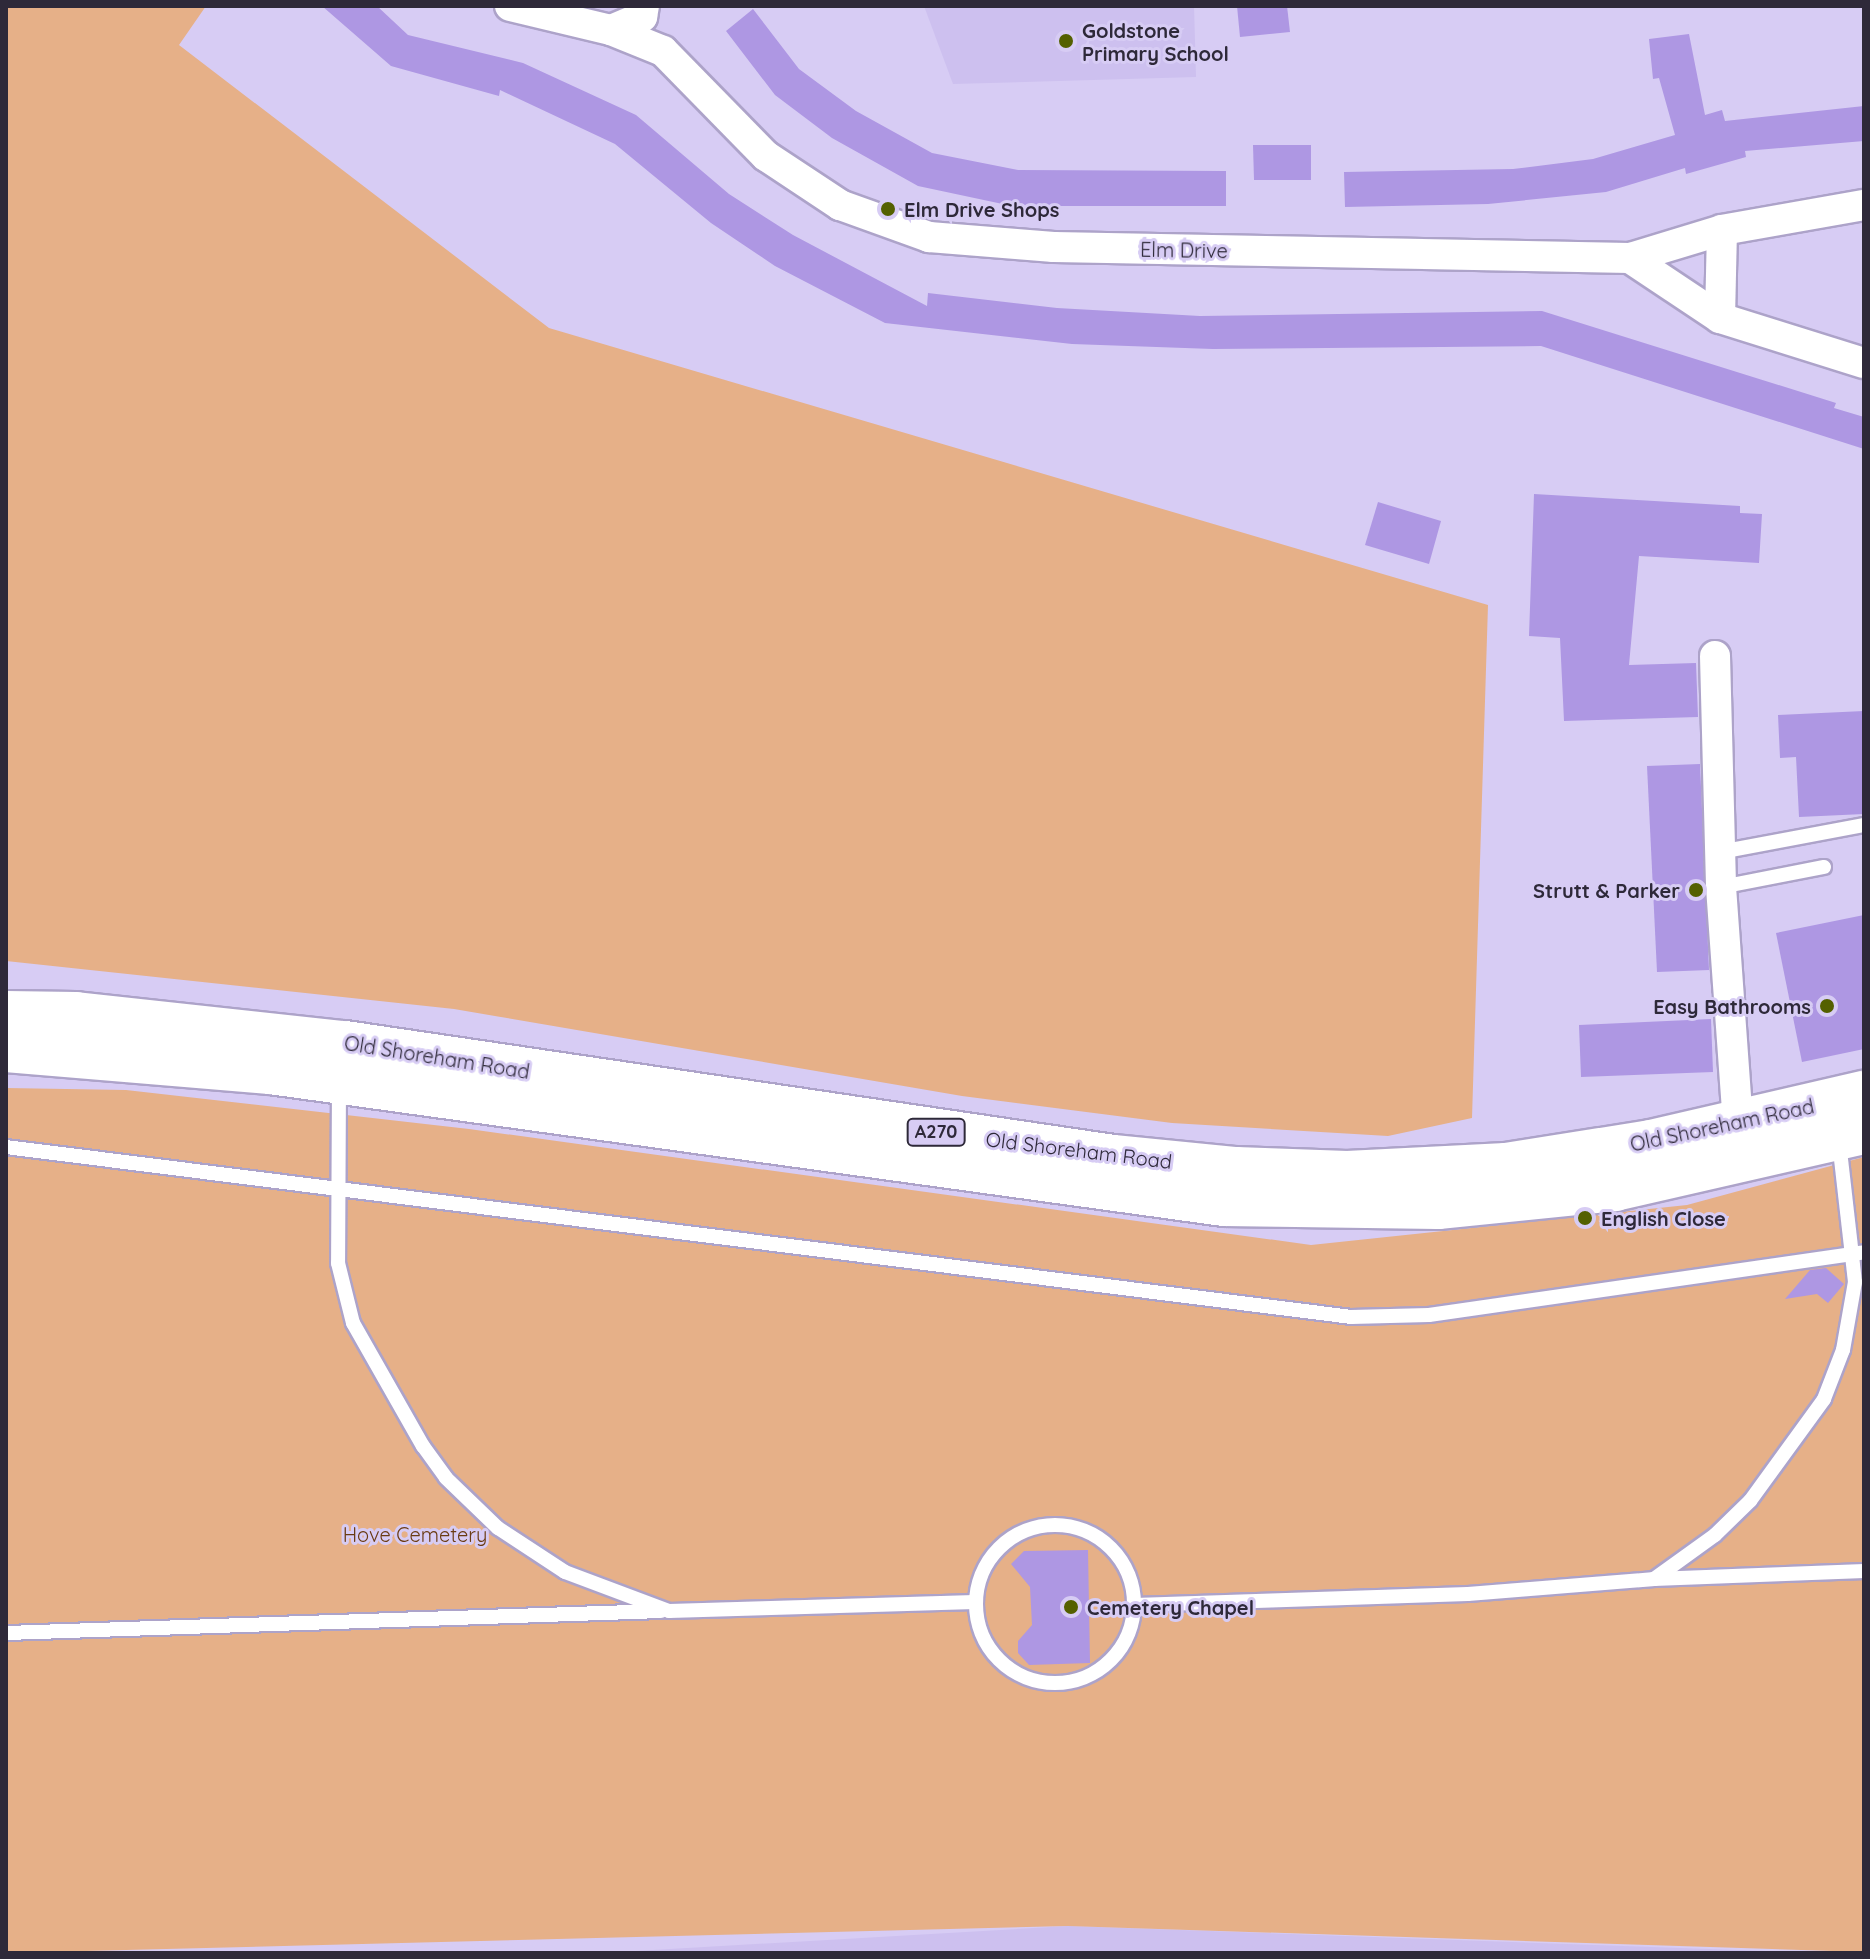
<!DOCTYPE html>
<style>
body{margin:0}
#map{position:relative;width:1870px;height:1959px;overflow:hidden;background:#d7ccf4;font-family:Quicksand,sans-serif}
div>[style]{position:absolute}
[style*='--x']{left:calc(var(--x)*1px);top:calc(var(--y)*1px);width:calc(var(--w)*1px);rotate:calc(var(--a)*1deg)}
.built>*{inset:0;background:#cdc0ef}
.green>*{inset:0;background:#e6b088}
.building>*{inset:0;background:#ae97e3}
.roads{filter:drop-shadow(2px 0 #ada3c9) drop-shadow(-2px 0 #ada3c9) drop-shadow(0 2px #ada3c9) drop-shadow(0 -2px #ada3c9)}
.lane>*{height:14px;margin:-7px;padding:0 7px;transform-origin:7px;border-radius:7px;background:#fff}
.lane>.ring{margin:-7px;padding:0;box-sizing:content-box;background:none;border:14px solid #fff;border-radius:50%}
.street>*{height:30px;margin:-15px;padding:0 15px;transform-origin:15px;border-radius:15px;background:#fff}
.primary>*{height:44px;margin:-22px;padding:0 22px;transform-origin:22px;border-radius:22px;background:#fff}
.dots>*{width:22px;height:22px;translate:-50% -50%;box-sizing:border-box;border:4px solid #d7ccf4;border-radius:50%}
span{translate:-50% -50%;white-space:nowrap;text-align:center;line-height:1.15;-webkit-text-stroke:6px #d7ccf4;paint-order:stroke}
.shield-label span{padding:2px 6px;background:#d7ccf4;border:2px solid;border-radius:6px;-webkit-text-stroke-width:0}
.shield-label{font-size:18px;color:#2e2939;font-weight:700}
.poi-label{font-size:20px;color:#2e2939;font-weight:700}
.left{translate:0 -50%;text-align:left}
.right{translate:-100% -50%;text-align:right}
.street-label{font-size:20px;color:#2e2939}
.park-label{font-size:20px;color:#6a3b12}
.frame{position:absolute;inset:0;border:8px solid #2e2939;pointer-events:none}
</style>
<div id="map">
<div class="built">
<i style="clip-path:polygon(924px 6px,1194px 6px,1196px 77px,953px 84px)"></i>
<i style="clip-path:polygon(1068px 1926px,1792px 1952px,1864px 1953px,601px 1953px)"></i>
</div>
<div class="green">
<i style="clip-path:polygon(6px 6px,206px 6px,179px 45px,549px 328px,1488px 605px,1472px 1118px,1388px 1136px,1172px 1123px,962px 1096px,454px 1009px,6px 961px)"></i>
<i style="clip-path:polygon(6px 1088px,126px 1090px,469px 1129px,1311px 1245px,1687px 1205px,1864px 1157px,1864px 1952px,1068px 1926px,6px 1953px)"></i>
</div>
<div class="building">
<i style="clip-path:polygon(322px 6px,377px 6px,408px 35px,523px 63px,636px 115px,729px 194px,793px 235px,927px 306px,928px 293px,1057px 308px,1200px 316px,1542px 311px,1836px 403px,1834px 408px,1864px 417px,1864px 449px,1541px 346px,1213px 349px,1072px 344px,885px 323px,775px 266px,711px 223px,615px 144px,500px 90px,499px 96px,391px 66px)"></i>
<i style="clip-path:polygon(1237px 6px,1287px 6px,1290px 32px,1240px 37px)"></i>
<i style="clip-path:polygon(753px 9px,799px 69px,856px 111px,932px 153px,1018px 170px,1226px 171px,1226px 206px,1012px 206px,918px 186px,832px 138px,775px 95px,726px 31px)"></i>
<i style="clip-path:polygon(1689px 34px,1705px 115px,1722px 110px,1725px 121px,1864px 106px,1864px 141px,1745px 151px,1746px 157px,1686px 174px,1685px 168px,1606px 192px,1488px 204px,1345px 207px,1344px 172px,1513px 169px,1593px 159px,1675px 135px,1659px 78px,1653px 79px,1649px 39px)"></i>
<i style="clip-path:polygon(1253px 145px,1311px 145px,1311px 180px,1254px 180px)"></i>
<i style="clip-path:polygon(1534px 494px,1740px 506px,1740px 513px,1762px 514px,1759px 563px,1639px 556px,1629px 665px,1696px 663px,1698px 717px,1564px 721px,1560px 638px,1529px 636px)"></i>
<i style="clip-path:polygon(1378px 502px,1441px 521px,1429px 564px,1365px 545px)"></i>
<i style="clip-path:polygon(1864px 711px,1864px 814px,1799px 817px,1796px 757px,1780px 758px,1778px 715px)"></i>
<i style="clip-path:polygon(1700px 764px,1709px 970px,1657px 972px,1647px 766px)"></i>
<i style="clip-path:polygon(1864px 915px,1864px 1049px,1802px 1062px,1776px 933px)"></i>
<i style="clip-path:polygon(1711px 1019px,1713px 1072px,1581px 1077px,1579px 1025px)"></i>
<i style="clip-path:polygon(1826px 1268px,1844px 1284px,1828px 1303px,1817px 1294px,1785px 1299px,1810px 1270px)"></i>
<i style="clip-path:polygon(1088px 1550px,1090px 1663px,1029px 1665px,1018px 1653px,1018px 1641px,1032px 1625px,1030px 1587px,1011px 1564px,1024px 1551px)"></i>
</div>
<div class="roads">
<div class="lane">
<i style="--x:1720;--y:852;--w:147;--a:-10.6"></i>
<i style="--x:1721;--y:887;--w:105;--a:-11"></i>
<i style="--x:339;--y:1084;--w:179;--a:90.3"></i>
<i style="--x:338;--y:1263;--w:62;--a:76"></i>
<i style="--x:353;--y:1323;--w:142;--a:60.4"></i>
<i style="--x:423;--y:1446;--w:39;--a:54"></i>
<i style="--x:446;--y:1478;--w:72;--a:43.9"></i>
<i style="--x:498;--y:1528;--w:80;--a:33.3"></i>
<i style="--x:565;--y:1572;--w:111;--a:20.6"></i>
<i style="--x:669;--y:1611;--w:306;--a:-1.7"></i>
<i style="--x:6;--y:1147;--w:1356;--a:7.2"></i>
<i style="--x:1351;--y:1317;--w:78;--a:-1.5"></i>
<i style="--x:1429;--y:1315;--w:440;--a:-8.2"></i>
<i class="ring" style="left:976px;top:1525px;width:144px;height:144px"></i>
<i style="--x:1654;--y:1579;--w:210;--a:-2.2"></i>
<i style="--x:1135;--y:1605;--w:333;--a:-1.9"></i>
<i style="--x:1468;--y:1594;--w:187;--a:-4.6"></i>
<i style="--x:1654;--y:1579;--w:75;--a:-35.8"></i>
<i style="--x:1715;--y:1535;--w:49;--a:-44.2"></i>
<i style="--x:1750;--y:1501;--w:126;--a:-54"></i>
<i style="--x:1824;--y:1399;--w:53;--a:-68.8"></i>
<i style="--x:1843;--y:1350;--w:69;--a:-80"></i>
<i style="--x:1855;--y:1282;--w:142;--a:-96.5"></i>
<i style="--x:6;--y:1633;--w:655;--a:-1.92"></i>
</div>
<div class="street">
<i style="--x:510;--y:6;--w:104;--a:13.4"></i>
<i style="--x:611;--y:30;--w:56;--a:22"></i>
<i style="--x:663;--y:51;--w:147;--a:45.6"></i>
<i style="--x:766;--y:156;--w:89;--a:33.5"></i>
<i style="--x:840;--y:205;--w:95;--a:19.8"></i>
<i style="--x:929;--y:237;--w:125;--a:4.6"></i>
<i style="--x:1054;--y:247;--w:576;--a:1.09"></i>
<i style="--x:1630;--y:258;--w:96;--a:-16.9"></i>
<i style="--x:1722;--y:230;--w:144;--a:-10"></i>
<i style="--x:611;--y:30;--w:34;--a:-23"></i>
<i style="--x:642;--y:17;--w:11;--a:-80"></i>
<i style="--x:1630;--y:258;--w:108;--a:33.7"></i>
<i style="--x:1720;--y:318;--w:151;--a:17.4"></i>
<i style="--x:1720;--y:318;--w:88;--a:-88.7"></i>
<i style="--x:1715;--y:656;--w:231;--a:88.5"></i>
<i style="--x:1721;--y:887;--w:253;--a:85.9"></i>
</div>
<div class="primary">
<i style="--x:6;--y:1013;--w:70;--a:0.8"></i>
<i style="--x:76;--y:1014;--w:271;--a:6.2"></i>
<i style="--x:345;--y:1043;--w:776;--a:8.44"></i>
<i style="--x:1113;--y:1157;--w:124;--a:5.6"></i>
<i style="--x:1236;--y:1169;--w:111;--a:2.1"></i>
<i style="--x:1347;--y:1173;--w:159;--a:-2.9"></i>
<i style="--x:1506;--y:1165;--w:147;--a:-9"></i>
<i style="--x:1651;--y:1142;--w:219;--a:-13"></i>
<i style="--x:6;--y:1050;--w:265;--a:4.8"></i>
<i style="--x:270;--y:1072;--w:963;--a:7.88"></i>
<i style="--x:1224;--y:1204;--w:214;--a:0.8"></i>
<i style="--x:1438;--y:1207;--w:178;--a:-5.8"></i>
<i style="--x:1615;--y:1189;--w:255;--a:-12.9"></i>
</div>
</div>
<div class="dots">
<i style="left:1066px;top:41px;background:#546000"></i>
<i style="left:888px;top:209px;background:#546000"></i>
<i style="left:1696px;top:890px;background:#546000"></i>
<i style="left:1827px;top:1006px;background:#546000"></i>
<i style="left:1585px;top:1218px;background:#546000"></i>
<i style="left:1071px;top:1607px;background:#546000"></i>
</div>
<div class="shield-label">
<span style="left:936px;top:1132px">A270</span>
</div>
<div class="poi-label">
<span class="left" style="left:1082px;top:42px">Goldstone<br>Primary School</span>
<span class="left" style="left:904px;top:209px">Elm Drive Shops</span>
<span class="right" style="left:1680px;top:890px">Strutt &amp; Parker</span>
<span class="right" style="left:1811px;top:1006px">Easy Bathrooms</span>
<span class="left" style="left:1601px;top:1218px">English Close</span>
<span class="left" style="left:1087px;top:1607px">Cemetery Chapel</span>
</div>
<div class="street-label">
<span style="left:1184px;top:250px;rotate:1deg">Elm Drive</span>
<span style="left:437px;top:1057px;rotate:9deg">Old Shoreham Road</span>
<span style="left:1722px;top:1125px;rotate:-12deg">Old Shoreham Road</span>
<span style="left:1079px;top:1150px;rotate:7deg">Old Shoreham Road</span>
</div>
<div class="park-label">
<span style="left:415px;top:1534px">Hove Cemetery</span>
</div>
<div class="frame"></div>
</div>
